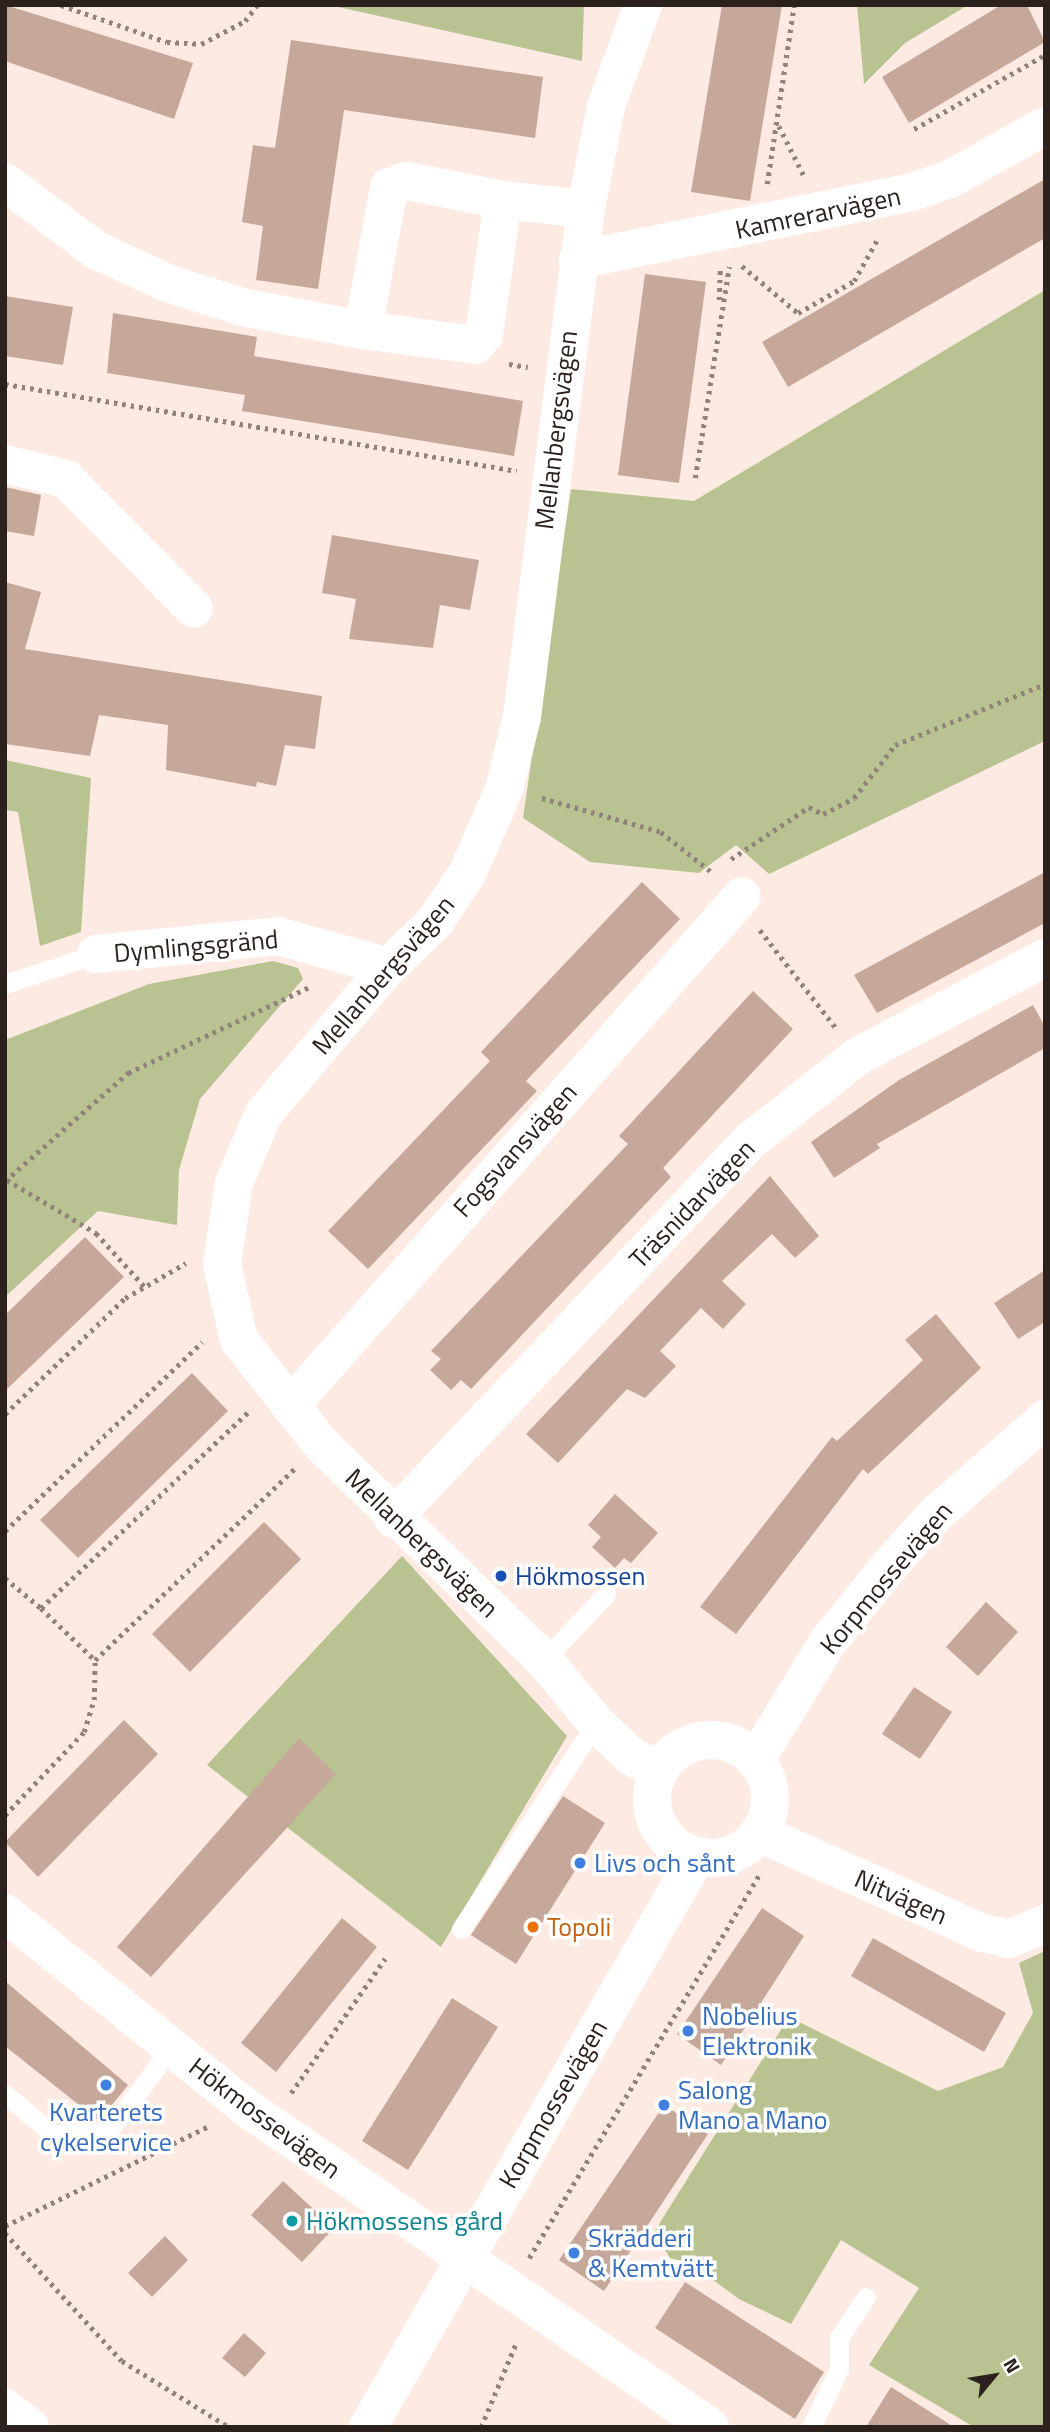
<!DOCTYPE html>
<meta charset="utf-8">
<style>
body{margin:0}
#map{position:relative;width:1050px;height:2432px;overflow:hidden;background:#fdeae2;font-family:"Titillium Web",sans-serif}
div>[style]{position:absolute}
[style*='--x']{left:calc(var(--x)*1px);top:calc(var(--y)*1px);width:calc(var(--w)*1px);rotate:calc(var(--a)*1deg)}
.green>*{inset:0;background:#b9c291}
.building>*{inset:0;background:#c6a89b}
.path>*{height:4.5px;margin-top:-2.25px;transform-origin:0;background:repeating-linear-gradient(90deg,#91827c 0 3.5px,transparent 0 8.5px)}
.service>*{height:19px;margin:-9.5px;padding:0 9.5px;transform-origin:9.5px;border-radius:9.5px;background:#fff}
.minor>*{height:38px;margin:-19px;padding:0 19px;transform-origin:19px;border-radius:19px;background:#fff}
.tertiary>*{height:38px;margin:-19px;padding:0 19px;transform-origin:19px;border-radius:19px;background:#fff}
.tertiary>.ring{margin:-19px;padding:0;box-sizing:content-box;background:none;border:38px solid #fff;border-radius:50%}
.motorway>*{height:38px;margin:-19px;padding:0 19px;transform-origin:19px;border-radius:19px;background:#fff}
.dots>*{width:19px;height:19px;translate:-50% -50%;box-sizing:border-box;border:4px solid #fff;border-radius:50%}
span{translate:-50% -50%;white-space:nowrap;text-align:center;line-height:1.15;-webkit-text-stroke:7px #fff;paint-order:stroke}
.street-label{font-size:26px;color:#2c211c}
.transit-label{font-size:26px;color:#164399}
.left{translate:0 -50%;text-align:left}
.shop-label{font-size:26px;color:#366cbe}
.food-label{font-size:26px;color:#c56008}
.culture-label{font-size:26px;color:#0d838f}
.frame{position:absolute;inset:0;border:7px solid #2c211c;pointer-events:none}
.north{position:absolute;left:959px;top:2341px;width:70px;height:70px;-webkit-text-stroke:5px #fff;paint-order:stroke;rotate:60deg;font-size:19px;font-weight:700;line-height:28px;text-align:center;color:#2c211c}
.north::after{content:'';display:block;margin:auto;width:24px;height:32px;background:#2c211c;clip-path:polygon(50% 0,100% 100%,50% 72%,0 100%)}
</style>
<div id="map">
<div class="green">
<i style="clip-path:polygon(329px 5px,584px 5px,582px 61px)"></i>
<i style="clip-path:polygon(857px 5px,968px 5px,905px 43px,864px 84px)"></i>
<i style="clip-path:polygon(1045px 290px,1045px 741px,769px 874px,736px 845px,699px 873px,590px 862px,523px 818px,571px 489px,694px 501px)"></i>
<i style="clip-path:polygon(5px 760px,91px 778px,81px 932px,40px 946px,18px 812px,5px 810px)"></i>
<i style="clip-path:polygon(273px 961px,298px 968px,303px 979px,200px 1099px,179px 1170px,177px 1225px,98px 1211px,5px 1297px,5px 1040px,149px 984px)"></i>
<i style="clip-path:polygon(402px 1556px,567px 1736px,441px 1947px,207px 1765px)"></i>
<i style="clip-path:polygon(1045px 1951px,1045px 2427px,974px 2427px,869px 2365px,919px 2288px,841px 2240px,791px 2324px,739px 2299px,690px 2263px,670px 2258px,654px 2232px,789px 2017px,938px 2091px,1003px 2067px,1033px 2013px,1019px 1963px)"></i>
</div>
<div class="building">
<i style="clip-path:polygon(5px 5px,193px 63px,174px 119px,5px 61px)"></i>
<i style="clip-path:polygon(722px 5px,782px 5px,750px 201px,691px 192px)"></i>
<i style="clip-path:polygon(1001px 5px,1027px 5px,1045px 42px,909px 123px,882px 77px)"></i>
<i style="clip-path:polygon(291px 40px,543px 77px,535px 138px,344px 110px,318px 289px,256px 280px,263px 226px,242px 222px,253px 145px,275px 148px)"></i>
<i style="clip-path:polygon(1045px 179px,1045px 238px,788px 387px,762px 342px)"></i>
<i style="clip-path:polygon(645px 274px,706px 282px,679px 483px,618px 475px)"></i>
<i style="clip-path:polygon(5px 296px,73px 307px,63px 365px,5px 356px)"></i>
<i style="clip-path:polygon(113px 313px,257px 337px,254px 356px,523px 401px,514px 456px,242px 411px,245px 395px,107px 373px)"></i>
<i style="clip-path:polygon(5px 487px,41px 495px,34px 536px,5px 531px)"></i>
<i style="clip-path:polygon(332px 535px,479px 560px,470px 610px,440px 605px,433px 648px,349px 639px,356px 599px,322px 593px)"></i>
<i style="clip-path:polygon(5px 582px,41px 592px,25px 649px,322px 696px,315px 749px,285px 745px,276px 786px,257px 782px,256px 787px,166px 770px,168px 725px,99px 715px,90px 756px,5px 744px)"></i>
<i style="clip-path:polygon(1045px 872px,1045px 923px,877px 1013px,854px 975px)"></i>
<i style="clip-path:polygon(642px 882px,680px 919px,526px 1081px,537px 1091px,368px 1269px,328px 1231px,490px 1061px,481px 1052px)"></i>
<i style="clip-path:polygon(753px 991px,793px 1029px,663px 1168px,671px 1177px,471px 1389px,461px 1380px,451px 1390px,430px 1370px,441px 1359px,431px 1351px,628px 1144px,619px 1136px)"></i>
<i style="clip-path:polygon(1033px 1005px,1045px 1027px,1045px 1048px,877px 1144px,880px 1148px,834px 1178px,811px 1142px,899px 1080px)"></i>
<i style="clip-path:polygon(770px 1176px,819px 1236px,795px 1258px,772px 1234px,722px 1281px,746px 1304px,723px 1329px,701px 1308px,660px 1351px,676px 1366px,645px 1398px,627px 1389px,558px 1463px,526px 1434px)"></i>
<i style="clip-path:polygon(85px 1237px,124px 1277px,5px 1391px,5px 1315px)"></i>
<i style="clip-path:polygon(1045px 1270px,1045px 1322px,1018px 1339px,994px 1303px)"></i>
<i style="clip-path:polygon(936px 1314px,981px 1368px,868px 1474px,863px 1469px,736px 1634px,700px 1607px,832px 1437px,837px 1441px,923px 1360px,905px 1340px)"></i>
<i style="clip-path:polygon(192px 1373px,228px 1411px,78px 1558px,40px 1520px)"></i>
<i style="clip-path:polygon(615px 1494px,658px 1533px,631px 1563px,624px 1558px,615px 1568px,592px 1547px,601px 1537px,588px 1525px)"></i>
<i style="clip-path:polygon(264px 1522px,301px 1559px,190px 1672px,152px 1634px)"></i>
<i style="clip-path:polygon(986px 1602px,1018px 1632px,978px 1676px,946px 1647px)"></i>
<i style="clip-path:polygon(914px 1687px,952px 1712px,920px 1759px,882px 1734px)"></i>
<i style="clip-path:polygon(124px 1720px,158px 1754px,38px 1877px,5px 1842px)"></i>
<i style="clip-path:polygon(299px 1738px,336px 1774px,151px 1977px,117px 1947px)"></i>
<i style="clip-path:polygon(563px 1796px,605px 1823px,516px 1964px,471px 1935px)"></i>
<i style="clip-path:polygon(762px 1908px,804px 1936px,721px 2065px,677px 2034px)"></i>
<i style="clip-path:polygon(342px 1918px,377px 1947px,276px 2072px,241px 2043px)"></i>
<i style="clip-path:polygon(873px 1938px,1006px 2013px,984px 2052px,851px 1976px)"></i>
<i style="clip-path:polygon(5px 1981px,128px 2085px,99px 2121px,5px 2046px)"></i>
<i style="clip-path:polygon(452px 1998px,498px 2027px,408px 2170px,362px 2141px)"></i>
<i style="clip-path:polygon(664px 2105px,708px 2134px,604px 2291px,559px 2260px)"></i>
<i style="clip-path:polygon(283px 2181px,334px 2228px,302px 2262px,251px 2215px)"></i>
<i style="clip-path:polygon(165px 2236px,188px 2260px,152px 2297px,128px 2273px)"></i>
<i style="clip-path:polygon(685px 2282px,824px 2372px,795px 2419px,655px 2328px)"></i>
<i style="clip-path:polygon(244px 2333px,266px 2353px,245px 2377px,222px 2358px)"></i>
<i style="clip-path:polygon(891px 2387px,954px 2427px,866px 2427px)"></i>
</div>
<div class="path">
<i style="--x:61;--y:5;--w:112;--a:19.2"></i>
<i style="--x:167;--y:42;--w:34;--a:3"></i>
<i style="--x:201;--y:44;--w:50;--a:-27.6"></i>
<i style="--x:245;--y:21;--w:20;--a:-53"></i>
<i style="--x:779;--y:126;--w:58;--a:63.4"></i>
<i style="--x:914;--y:129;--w:150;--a:-29.5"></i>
<i style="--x:767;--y:184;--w:181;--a:-81.4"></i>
<i style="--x:742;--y:266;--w:73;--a:40"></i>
<i style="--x:798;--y:313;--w:64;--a:-29.7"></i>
<i style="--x:854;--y:281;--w:49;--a:-60.8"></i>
<i style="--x:719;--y:300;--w:31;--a:-88"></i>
<i style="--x:509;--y:364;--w:19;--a:9"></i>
<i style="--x:5;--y:384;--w:519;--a:9.64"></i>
<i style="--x:695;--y:478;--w:214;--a:-80.8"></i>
<i style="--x:542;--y:798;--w:124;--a:15.9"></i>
<i style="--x:661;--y:832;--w:66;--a:38.3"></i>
<i style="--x:731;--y:859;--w:94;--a:-33.7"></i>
<i style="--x:809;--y:807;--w:16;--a:27"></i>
<i style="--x:823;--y:814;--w:35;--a:-27"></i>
<i style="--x:854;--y:798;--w:67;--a:-52.3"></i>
<i style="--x:895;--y:745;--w:162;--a:-22.1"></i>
<i style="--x:760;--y:930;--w:124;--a:52.2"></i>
<i style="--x:7;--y:1180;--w:104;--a:30.8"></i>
<i style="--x:96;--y:1233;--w:72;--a:47.8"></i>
<i style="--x:5;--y:1181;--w:164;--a:-41.3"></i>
<i style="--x:128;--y:1073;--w:203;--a:-25.4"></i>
<i style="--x:5;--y:1414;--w:167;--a:-44"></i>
<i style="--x:125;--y:1298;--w:70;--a:-29.8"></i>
<i style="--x:5;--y:1531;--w:273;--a:-43.8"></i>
<i style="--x:5;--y:1578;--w:47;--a:39.8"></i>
<i style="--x:41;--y:1608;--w:285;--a:-43.4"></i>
<i style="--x:41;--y:1608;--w:75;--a:43.9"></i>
<i style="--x:5;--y:1815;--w:115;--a:-46.4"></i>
<i style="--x:84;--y:1732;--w:34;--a:-73"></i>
<i style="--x:94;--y:1700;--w:40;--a:-88.6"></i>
<i style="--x:95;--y:1660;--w:277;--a:-43.8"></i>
<i style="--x:291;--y:2093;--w:164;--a:-55"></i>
<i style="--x:5;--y:2226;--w:227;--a:-26.1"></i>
<i style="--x:5;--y:2233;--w:173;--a:47.6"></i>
<i style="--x:122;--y:2361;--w:126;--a:31.7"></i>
<i style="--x:529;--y:2258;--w:449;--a:-59"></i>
<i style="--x:481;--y:2427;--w:93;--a:-67.3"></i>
</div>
<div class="service">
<i style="--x:5;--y:984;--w:96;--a:-18.2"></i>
<i style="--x:544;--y:1660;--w:91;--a:-46.8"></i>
<i style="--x:461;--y:1929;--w:246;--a:-56.8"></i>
<i style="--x:5;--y:2094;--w:62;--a:39.8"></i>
<i style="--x:53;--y:2134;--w:54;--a:-1.1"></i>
<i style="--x:107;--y:2133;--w:108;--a:-52.9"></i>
<i style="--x:811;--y:2427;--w:64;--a:-64.2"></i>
<i style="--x:839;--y:2369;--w:31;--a:-90"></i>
<i style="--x:839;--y:2338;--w:49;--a:-56.6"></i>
</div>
<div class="minor">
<i style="--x:5;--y:182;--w:114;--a:36.8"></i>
<i style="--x:96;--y:250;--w:78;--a:24.9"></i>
<i style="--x:167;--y:283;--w:79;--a:17.7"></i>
<i style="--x:242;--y:307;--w:123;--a:10.8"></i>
<i style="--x:363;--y:330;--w:113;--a:7.6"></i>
<i style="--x:475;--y:345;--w:13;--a:-48"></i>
<i style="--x:484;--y:335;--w:136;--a:-82"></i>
<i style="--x:503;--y:200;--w:99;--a:-168.9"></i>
<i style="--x:406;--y:181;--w:18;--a:161"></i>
<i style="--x:389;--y:187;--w:145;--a:100.3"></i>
<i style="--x:503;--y:200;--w:83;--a:6.2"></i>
<i style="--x:578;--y:260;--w:341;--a:-11.5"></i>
<i style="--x:912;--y:192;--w:40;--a:-18.9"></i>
<i style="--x:950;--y:179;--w:109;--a:-29.2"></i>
<i style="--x:5;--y:464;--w:63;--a:13.8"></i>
<i style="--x:66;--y:479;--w:182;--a:45.4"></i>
<i style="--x:96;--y:954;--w:183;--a:-5.6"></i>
<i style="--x:278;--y:936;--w:114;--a:15.7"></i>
<i style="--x:290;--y:1406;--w:681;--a:-48.45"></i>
<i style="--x:393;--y:1518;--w:519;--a:-46.56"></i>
<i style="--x:750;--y:1141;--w:137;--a:-38.2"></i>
<i style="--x:858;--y:1056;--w:211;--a:-27.7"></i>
<i style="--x:759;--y:1833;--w:245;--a:24.1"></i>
<i style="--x:983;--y:1933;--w:26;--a:13"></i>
<i style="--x:1008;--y:1939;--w:40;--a:-22"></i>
<i style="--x:5;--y:1913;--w:307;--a:38.9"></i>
<i style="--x:244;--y:2106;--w:566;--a:34.56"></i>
</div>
<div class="tertiary">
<i style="--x:643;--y:5;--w:108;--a:110.1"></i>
<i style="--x:606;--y:106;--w:105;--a:101"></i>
<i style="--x:586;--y:209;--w:512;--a:97.18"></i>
<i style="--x:522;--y:717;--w:72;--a:103.7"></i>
<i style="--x:505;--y:787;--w:95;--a:113.6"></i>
<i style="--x:467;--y:874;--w:58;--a:123.7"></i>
<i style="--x:435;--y:922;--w:65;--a:136.2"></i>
<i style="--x:388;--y:967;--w:192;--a:130.3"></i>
<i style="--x:264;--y:1113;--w:76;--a:113.2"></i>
<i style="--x:234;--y:1183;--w:82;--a:98.4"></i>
<i style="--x:222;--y:1264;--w:78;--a:77.4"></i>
<i style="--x:239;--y:1340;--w:132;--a:51.7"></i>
<i style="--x:321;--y:1444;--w:310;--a:44.1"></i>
<i style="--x:544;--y:1660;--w:82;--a:50.5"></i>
<i style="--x:596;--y:1723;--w:50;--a:43.4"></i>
<i style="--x:632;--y:1757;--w:30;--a:24"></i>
<i class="ring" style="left:652px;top:1740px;width:80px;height:80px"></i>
<i style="--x:755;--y:1761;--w:140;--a:-58.5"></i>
<i style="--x:828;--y:1642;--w:99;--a:-51.2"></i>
<i style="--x:890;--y:1565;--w:67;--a:-48"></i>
<i style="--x:935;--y:1515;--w:146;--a:-41.1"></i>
<i style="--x:368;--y:2427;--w:659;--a:-60.05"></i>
</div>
<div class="motorway">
<i style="--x:5;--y:2408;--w:31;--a:37"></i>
</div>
<div class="dots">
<i style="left:501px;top:1576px;background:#1a4fb4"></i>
<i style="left:580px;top:1863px;background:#3f7fe0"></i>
<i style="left:533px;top:1927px;background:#e8710a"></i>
<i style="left:688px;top:2031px;background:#3f7fe0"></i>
<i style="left:106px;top:2085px;background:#3f7fe0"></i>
<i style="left:664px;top:2105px;background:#3f7fe0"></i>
<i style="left:292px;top:2221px;background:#0f9aa8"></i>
<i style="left:574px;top:2253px;background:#3f7fe0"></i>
</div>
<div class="street-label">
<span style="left:818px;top:213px;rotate:-12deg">Kamrerarvägen</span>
<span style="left:556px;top:430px;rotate:-83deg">Mellanbergsvägen</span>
<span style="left:196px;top:946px;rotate:-5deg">Dymlingsgränd</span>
<span style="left:383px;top:975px;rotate:-49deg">Mellanbergsvägen</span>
<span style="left:515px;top:1150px;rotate:-48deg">Fogsvansvägen</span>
<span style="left:692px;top:1204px;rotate:-46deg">Träsnidarvägen</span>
<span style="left:422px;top:1543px;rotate:44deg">Mellanbergsvägen</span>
<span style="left:886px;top:1578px;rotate:-50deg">Korpmossevägen</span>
<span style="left:901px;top:1897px;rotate:24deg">Nitvägen</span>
<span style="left:553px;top:2104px;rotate:-60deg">Korpmossevägen</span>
<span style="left:265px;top:2118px;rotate:37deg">Hökmossevägen</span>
</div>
<div class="transit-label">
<span class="left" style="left:515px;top:1576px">Hökmossen</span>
</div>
<div class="shop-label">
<span class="left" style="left:594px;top:1863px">Livs och sånt</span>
<span class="left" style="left:702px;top:2031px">Nobelius<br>Elektronik</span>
<span class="left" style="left:678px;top:2105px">Salong<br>Mano a Mano</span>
<span style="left:106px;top:2127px">Kvarterets<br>cykelservice</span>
<span class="left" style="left:588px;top:2253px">Skrädderi<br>&amp; Kemtvätt</span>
</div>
<div class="food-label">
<span class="left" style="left:547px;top:1927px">Topoli</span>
</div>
<div class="culture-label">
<span class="left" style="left:306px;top:2221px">Hökmossens gård</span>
</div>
<div class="frame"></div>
<div class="north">N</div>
</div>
